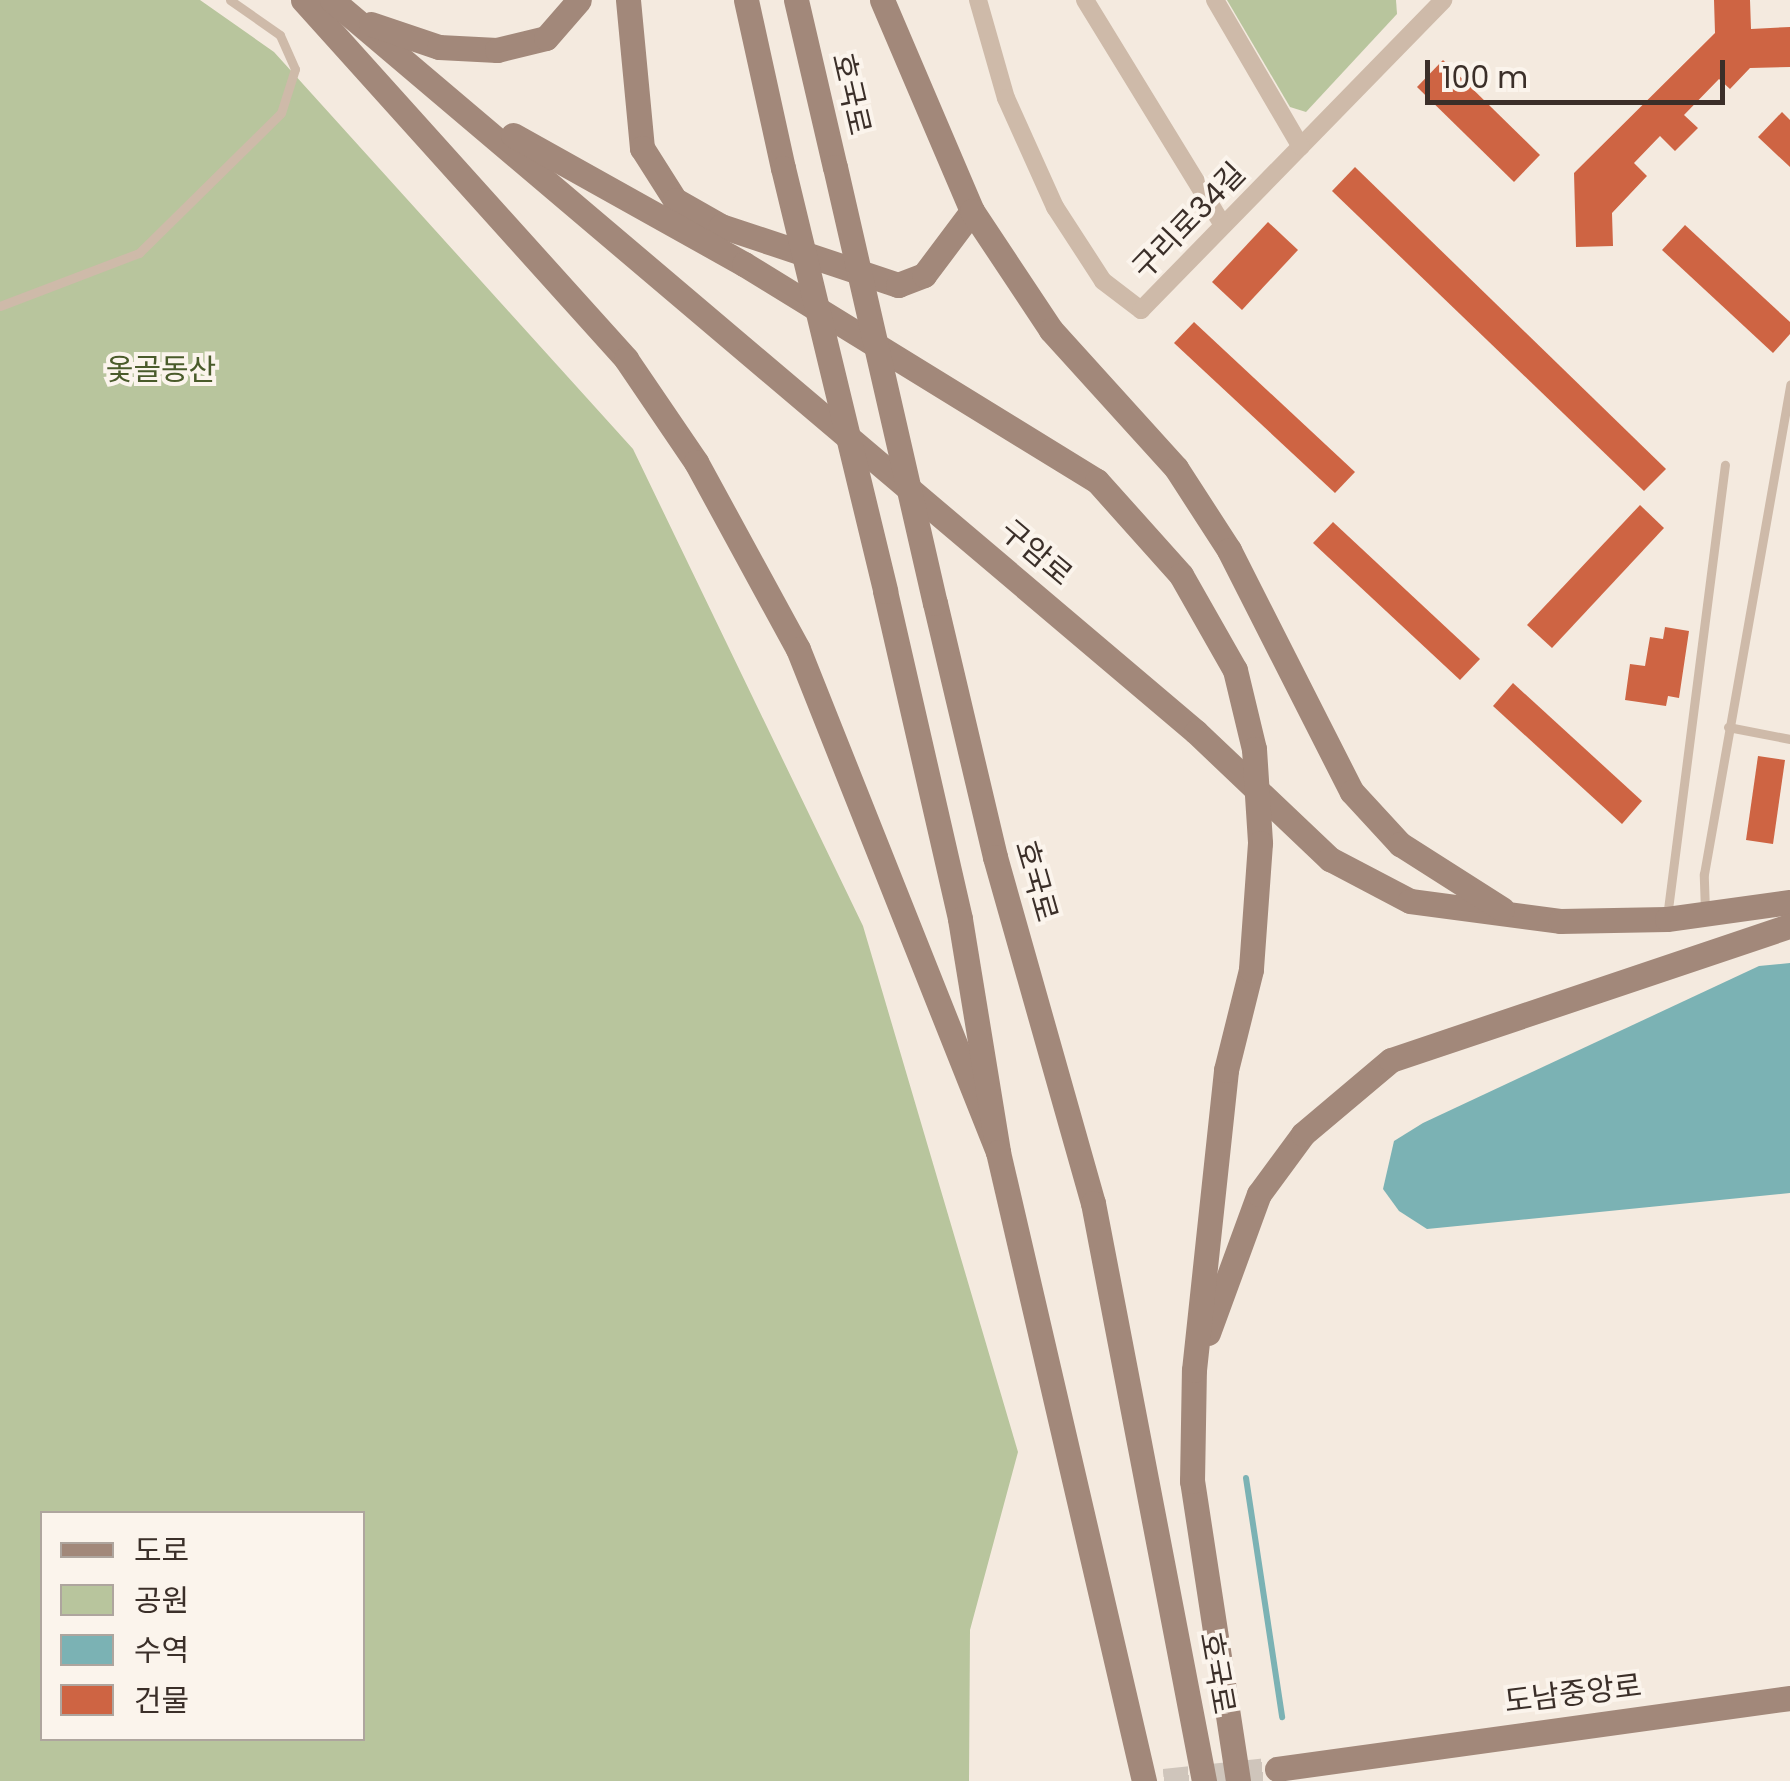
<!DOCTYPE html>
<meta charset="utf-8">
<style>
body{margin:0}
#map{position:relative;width:1790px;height:1781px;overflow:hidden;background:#f4eadf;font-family:Poppins,"Noto Sans KR",sans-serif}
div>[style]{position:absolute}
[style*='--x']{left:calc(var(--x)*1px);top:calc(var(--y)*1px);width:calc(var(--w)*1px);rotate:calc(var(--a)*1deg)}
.green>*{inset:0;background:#b8c59d}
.water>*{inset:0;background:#7bb2b4}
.stream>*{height:6px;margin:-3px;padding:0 3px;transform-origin:3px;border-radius:3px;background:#7bb2b4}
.building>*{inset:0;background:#ce6443}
.secondary-tunnel>*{height:25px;margin-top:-12.5px;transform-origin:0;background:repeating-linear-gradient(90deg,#cfc5bb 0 25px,transparent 0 37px)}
.service>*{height:9px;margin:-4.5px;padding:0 4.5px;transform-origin:4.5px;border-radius:4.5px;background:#cebaa9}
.minor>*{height:18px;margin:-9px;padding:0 9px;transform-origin:9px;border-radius:9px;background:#cebaa9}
.secondary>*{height:25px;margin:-12.5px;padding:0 12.5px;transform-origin:12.5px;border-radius:12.5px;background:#a2887a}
.secondary-bridge>*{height:25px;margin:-12.5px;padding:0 12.5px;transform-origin:12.5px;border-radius:12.5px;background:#a2887a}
span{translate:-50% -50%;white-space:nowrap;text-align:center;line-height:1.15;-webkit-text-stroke:8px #fbf4ec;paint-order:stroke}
.street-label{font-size:30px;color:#3b2f29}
.park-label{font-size:30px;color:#4a5b2b}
.legend{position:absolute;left:40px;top:1511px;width:325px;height:230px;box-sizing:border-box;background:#fbf4ec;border:2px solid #aea59e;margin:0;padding:12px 18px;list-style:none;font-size:30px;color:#3b2f29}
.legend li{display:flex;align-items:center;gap:20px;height:50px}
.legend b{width:50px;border:2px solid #aea59e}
.scale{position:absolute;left:1425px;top:60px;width:300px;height:45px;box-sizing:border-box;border:5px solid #3b2f29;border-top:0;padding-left:12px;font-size:30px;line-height:35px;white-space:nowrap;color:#3b2f29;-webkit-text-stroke:8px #fbf4ec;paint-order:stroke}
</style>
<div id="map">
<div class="green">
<i style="clip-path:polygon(evenodd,0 0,200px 0,274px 52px,633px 449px,863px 926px,1018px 1452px,970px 1630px,969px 1781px,0 1781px,0 0,42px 1514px,362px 1514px,362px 1738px,42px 1738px,42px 1514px)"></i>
<i style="clip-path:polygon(1227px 0,1396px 0,1397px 14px,1306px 112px,1290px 107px)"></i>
</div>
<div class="water">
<i style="clip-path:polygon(1790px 963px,1790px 1193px,1427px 1229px,1399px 1211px,1383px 1189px,1394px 1141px,1423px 1123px,1759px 966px)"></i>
</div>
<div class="stream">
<i style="--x:1246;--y:1478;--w:242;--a:81.4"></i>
</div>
<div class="building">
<i style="clip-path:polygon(1714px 0,1750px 0,1751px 29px,1790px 27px,1790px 67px,1750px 68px,1730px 89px,1719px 79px,1684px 115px,1698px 128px,1675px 151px,1660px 136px,1634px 163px,1647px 176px,1612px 213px,1613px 246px,1576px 247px,1574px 173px,1715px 33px)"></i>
<i style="clip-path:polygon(1443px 60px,1540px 155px,1514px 182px,1417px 87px)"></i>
<i style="clip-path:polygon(1782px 112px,1790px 120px,1790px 167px,1758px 137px)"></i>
<i style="clip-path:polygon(1355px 167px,1666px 469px,1644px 491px,1332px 191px)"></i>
<i style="clip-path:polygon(1268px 222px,1298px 250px,1242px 310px,1212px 282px)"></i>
<i style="clip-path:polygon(1685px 225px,1790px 322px,1790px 334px,1773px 353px,1662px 250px)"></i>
<i style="clip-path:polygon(1194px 322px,1355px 472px,1335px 493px,1174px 343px)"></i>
<i style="clip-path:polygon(1640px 505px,1664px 528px,1552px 648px,1527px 625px)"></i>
<i style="clip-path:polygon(1333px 522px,1480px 659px,1460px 680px,1313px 543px)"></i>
<i style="clip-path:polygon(1665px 627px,1689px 631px,1679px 698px,1668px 696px,1666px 706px,1625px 700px,1630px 664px,1645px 666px,1650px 637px,1663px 639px)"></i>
<i style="clip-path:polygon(1513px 683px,1642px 801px,1622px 824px,1493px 706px)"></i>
<i style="clip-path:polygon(1758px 756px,1785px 760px,1773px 844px,1746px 840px)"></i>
</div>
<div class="secondary-tunnel">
<i style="--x:1164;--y:1781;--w:114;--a:-6.1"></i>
</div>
<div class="service">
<i style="--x:0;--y:306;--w:149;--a:-20.9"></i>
<i style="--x:139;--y:253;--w:199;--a:-44.6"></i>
<i style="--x:281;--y:113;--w:46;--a:-72.3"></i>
<i style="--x:295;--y:69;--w:37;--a:-114"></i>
<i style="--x:280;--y:35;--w:61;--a:-145"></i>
<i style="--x:1728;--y:727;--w:63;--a:11"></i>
<i style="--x:1705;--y:911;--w:37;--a:-92"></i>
<i style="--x:1704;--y:874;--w:497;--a:-80"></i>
<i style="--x:1667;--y:917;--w:456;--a:-82.7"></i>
</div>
<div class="minor">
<i style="--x:978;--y:0;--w:102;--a:74.1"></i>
<i style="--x:1006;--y:98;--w:120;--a:65.8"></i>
<i style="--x:1055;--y:207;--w:88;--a:57"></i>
<i style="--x:1103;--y:281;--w:48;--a:37.3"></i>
<i style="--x:1141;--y:310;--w:433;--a:-45.7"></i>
<i style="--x:1085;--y:0;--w:264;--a:58.5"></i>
<i style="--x:1215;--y:0;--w:170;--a:59.7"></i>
</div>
<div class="secondary">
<i style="--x:303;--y:0;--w:483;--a:48"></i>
<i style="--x:626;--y:359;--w:125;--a:55.8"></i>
<i style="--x:696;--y:462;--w:213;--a:61.4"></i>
<i style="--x:798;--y:649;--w:541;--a:68.32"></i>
<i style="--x:332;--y:0;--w:1132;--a:40.27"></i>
<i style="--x:1196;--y:732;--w:185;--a:43.5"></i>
<i style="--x:1330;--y:859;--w:90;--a:27.7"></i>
<i style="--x:1410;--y:901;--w:151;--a:7.6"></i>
<i style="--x:1560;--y:921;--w:107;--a:-1.1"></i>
<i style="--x:1667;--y:919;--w:124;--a:-7.9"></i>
<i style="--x:628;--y:0;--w:149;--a:84.6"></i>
<i style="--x:642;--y:148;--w:62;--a:57.6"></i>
<i style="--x:675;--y:200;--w:53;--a:29.5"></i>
<i style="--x:721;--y:226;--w:187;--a:18.4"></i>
<i style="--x:898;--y:285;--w:28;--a:-21"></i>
<i style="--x:924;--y:275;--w:80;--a:-53.1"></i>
<i style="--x:746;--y:0;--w:172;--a:77.6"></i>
<i style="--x:796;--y:0;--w:171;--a:76.9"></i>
<i style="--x:882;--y:0;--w:229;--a:66.9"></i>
<i style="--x:972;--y:211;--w:143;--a:56.4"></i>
<i style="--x:1051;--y:330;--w:186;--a:47.8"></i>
<i style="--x:1176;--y:468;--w:98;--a:57.1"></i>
<i style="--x:1229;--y:550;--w:271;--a:63.1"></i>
<i style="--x:1352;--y:792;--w:71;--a:47.3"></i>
<i style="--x:1400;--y:844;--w:121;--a:32.5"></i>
<i style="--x:371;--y:24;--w:72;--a:18.7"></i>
<i style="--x:439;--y:47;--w:58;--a:3"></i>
<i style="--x:497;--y:50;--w:50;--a:-13.8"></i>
<i style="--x:546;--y:38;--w:50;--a:-49"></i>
<i style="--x:513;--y:135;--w:265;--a:29.2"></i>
<i style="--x:744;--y:264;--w:414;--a:31.6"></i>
<i style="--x:1097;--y:481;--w:126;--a:48.2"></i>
<i style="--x:1181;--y:575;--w:109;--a:60.4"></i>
<i style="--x:885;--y:591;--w:336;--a:77.1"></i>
<i style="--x:960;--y:919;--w:236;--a:80.7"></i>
<i style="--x:998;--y:1152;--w:646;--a:76.93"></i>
<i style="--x:935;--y:603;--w:261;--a:76.7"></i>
<i style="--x:995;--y:857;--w:360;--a:74.2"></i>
<i style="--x:1093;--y:1203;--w:589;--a:79.13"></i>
<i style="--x:1208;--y:1333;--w:148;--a:-69.9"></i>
<i style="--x:1259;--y:1194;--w:74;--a:-53.7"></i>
<i style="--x:1303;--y:1134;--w:115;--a:-40.1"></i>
<i style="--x:1391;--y:1060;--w:421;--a:-18.6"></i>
<i style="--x:1277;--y:1769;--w:518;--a:-7.88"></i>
<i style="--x:1238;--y:1781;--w:304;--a:-98.7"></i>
<i style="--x:1192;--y:1481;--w:111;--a:-89"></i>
<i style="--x:1194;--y:1370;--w:302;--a:-83.9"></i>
<i style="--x:1226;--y:1070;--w:103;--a:-76"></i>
</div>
<div class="secondary-bridge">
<i style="--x:835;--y:167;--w:447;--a:77.1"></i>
<i style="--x:783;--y:168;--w:435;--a:76.4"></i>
<i style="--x:1235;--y:670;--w:81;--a:76.5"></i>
<i style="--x:1254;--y:749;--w:94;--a:86.3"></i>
<i style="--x:1260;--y:843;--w:127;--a:94.1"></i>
</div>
<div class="street-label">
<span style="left:851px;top:94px;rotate:77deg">호국로</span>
<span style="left:1189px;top:221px;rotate:-46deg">구리로34길</span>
<span style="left:1036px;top:553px;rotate:40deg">구암로</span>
<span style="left:1036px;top:881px;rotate:74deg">호국로</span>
<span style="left:1217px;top:1673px;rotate:80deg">호국로</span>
<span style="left:1573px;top:1694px;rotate:-7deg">도남중앙로</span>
</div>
<div class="park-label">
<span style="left:161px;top:370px">옻골동산</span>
</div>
<ul class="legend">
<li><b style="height:12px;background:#a2887a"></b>도로</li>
<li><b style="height:28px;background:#b8c59d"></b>공원</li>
<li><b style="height:28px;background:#7bb2b4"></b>수역</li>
<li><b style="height:28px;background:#ce6443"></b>건물</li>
</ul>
<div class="scale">100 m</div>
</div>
